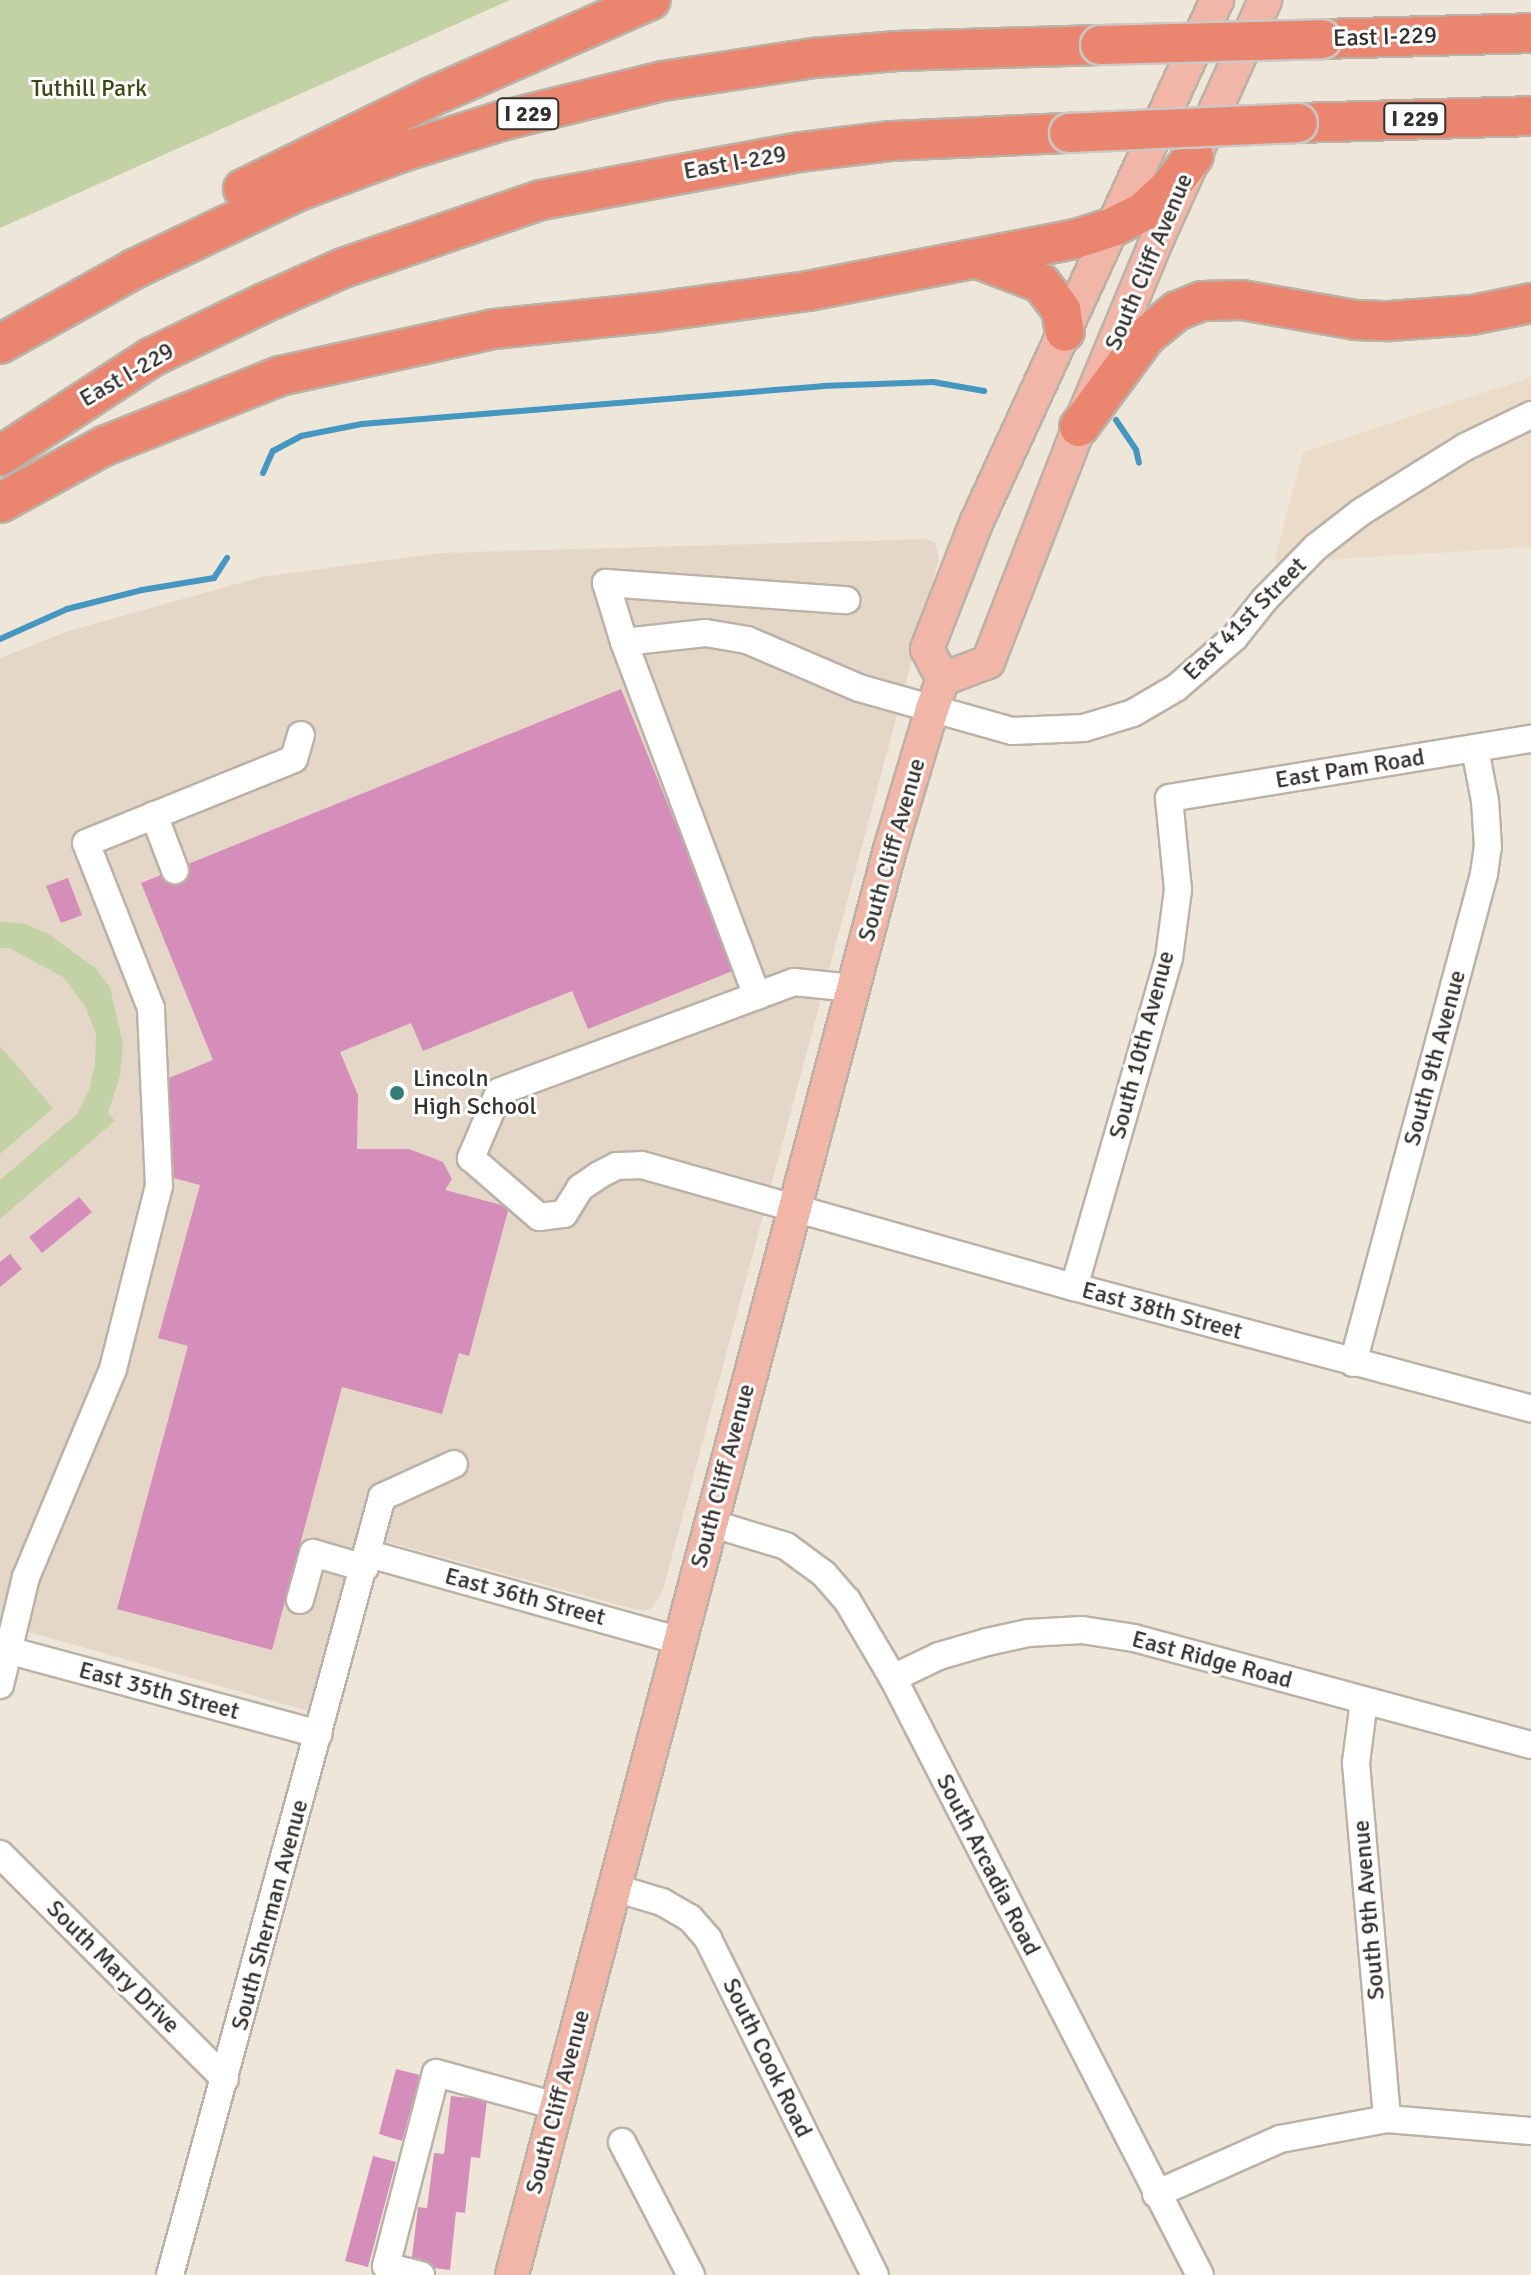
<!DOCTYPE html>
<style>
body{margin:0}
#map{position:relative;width:1531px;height:2275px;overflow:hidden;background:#efe6da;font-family:Signika,sans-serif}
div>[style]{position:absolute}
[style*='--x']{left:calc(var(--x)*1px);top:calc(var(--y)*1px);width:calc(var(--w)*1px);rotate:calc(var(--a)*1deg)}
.commercial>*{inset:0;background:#ebdbc9}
.built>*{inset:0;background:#e5d7c7}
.green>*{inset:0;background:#c2d2a5}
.stream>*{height:6px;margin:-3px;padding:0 3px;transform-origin:3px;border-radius:3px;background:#4597c1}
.building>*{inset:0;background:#d58eb9}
.roads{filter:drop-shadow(2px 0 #bbb2a7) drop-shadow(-2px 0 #bbb2a7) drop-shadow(0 2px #bbb2a7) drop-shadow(0 -2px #bbb2a7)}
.minor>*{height:26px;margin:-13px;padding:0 13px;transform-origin:13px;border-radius:13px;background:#fff}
.major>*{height:32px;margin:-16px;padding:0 16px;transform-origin:16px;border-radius:16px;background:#f2b6a9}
.highway>*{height:38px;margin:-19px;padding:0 19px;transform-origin:19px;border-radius:19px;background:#ea8670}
.bridges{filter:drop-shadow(2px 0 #cac9c8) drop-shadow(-2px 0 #cac9c8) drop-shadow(0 2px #cac9c8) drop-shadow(0 -2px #cac9c8)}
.highway-bridge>*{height:38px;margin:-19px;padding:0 19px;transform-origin:19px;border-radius:19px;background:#ea8670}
.dots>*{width:22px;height:22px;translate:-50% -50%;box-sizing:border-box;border:4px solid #fff;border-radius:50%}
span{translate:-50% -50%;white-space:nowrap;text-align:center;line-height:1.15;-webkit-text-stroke:6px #fff;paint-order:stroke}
.shield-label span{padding:2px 6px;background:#fff;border:2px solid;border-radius:6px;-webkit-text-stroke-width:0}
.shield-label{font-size:22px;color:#33302c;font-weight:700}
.street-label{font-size:24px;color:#33302c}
.park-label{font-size:24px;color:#3b4a15}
.poi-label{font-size:24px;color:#33302c}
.left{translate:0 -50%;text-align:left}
</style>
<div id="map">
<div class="commercial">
<i style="clip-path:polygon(1531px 377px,1531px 547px,1274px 563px,1303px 452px)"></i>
</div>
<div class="built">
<i style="clip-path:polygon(925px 539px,935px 542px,939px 558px,663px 1590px,654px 1606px,648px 1610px,634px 1609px,358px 1534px,308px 1711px,0 1624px,0 658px,68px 631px,261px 577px,440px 553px)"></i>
</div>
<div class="green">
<i style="clip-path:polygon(0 0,510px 0,0 228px)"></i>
<i style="clip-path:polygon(0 921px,25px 924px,47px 933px,95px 968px,110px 987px,123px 1044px,120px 1076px,108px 1113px,115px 1121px,0 1219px,0 1180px,77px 1114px,89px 1090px,95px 1063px,96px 1034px,85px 1006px,63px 977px,9px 948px,0 948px)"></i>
<i style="clip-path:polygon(0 1046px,53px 1108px,0 1154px)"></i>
</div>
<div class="stream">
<i style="--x:1116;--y:420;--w:36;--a:56"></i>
<i style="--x:1136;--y:450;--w:13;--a:77"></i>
<i style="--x:263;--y:473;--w:24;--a:-66"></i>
<i style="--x:273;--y:451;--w:32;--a:-28"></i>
<i style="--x:301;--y:436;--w:62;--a:-11.1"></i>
<i style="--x:362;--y:424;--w:462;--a:-4.7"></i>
<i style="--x:822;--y:386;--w:111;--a:-2.1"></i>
<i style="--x:933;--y:382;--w:52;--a:10"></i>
<i style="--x:0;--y:639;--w:73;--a:-24.1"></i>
<i style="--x:67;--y:609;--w:77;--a:-14.2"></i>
<i style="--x:142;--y:590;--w:73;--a:-9.5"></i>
<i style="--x:214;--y:578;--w:24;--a:-57"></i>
</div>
<div class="building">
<i style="clip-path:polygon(621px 689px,735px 970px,588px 1029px,572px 991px,423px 1051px,411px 1023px,340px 1052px,358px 1095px,357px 1149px,409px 1149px,443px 1162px,452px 1179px,445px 1190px,509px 1207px,469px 1356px,459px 1353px,442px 1414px,342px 1387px,272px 1650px,117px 1609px,188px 1346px,158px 1338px,200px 1185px,174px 1178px,169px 1078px,213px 1060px,141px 883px)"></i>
<i style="clip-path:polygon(68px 878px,82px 915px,61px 923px,46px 886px)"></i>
<i style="clip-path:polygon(79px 1197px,92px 1212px,42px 1253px,29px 1237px)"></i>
<i style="clip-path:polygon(10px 1254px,22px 1269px,0 1287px,0 1262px)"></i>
<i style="clip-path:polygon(396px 2069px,420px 2075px,402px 2141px,379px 2134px)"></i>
<i style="clip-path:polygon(451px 2096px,487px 2100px,480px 2158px,471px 2157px,465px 2213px,456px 2212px,450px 2270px,411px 2265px,418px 2207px,427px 2208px,434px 2153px,444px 2154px)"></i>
<i style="clip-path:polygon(373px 2156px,396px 2162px,368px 2267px,345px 2261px)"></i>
</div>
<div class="roads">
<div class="minor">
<i style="--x:624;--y:642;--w:82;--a:-6.3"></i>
<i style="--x:706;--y:633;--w:42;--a:9.7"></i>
<i style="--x:747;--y:640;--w:122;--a:23.2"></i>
<i style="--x:859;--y:688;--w:159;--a:15.7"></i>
<i style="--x:1012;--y:731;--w:72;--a:-2.4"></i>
<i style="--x:1084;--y:728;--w:51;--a:-17"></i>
<i style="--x:1133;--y:713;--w:50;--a:-30.2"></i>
<i style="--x:1176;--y:688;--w:77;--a:-40.8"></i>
<i style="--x:1234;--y:638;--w:50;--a:-51.5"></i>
<i style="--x:1265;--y:599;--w:73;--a:-45.6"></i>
<i style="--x:1316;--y:547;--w:57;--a:-37.9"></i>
<i style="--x:1361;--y:512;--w:123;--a:-32"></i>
<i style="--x:1465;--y:447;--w:73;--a:-25.9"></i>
<i style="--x:154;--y:815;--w:59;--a:69.1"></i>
<i style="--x:853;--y:988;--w:59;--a:-174.2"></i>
<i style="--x:794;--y:982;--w:315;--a:159.6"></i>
<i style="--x:499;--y:1092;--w:72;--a:113"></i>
<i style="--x:471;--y:1158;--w:90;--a:40.9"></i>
<i style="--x:539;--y:1217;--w:25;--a:-7"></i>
<i style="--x:564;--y:1214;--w:31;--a:-58"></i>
<i style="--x:580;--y:1188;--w:23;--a:-34"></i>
<i style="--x:599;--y:1175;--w:20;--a:-27"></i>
<i style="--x:617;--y:1166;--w:25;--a:-2"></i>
<i style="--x:642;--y:1165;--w:449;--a:15.8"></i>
<i style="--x:1074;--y:1287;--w:473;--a:14.9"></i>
<i style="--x:757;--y:996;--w:378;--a:-110.6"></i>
<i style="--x:624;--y:642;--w:62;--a:-107"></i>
<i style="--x:606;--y:583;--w:241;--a:4.1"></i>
<i style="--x:1074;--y:1287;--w:342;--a:-73.9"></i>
<i style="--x:1169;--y:958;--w:69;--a:-82.5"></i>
<i style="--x:1178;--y:890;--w:92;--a:-95.6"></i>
<i style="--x:1169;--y:798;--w:367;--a:-9.3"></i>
<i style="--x:1353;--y:1363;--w:506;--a:-75"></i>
<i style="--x:1484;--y:874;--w:27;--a:-82"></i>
<i style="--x:1488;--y:847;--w:46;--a:-93.7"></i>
<i style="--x:1485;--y:801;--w:53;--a:-100.9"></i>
<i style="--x:710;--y:1523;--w:79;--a:16.8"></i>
<i style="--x:786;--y:1546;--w:47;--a:36.4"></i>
<i style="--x:824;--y:1574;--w:35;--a:49"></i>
<i style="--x:847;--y:1600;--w:91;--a:59.5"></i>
<i style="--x:893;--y:1678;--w:671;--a:62.79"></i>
<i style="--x:369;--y:1554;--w:323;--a:15.6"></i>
<i style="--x:300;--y:1600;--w:49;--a:-74.5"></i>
<i style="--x:313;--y:1553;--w:54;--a:16.1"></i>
<i style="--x:0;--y:1648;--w:330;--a:15.1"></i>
<i style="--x:893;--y:1678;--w:51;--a:-25.6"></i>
<i style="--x:939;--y:1656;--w:50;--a:-16.3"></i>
<i style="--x:987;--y:1642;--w:42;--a:-12.4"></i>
<i style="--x:1028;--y:1633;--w:54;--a:-3.2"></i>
<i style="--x:1082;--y:1630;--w:53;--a:8.7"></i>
<i style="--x:1134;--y:1638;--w:411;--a:15.1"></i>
<i style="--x:0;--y:1685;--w:111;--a:-76.5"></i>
<i style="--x:26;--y:1577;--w:225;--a:-67.3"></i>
<i style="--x:113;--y:1369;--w:189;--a:-75.9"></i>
<i style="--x:159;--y:1186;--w:178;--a:-92.6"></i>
<i style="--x:151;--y:1008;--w:177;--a:-111.5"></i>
<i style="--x:86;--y:843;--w:224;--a:-22"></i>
<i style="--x:294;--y:759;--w:25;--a:-74"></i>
<i style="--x:1364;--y:1701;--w:63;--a:97.4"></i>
<i style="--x:1356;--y:1763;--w:357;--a:85"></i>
<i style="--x:0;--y:1854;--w:318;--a:45"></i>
<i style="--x:615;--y:1888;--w:49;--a:16.6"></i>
<i style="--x:662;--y:1902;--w:32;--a:30"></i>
<i style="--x:690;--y:1918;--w:28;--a:49"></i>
<i style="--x:708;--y:1939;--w:375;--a:63.6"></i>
<i style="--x:622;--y:2142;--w:150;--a:62.6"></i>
<i style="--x:1156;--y:2194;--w:136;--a:-23.9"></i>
<i style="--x:1280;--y:2139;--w:109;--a:-10.6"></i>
<i style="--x:1387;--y:2119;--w:144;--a:4.8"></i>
<i style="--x:170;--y:2275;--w:806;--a:-74.76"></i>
<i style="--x:382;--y:1497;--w:79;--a:-24.6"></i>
<i style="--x:421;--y:2275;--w:36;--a:-166"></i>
<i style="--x:386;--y:2266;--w:199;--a:-75.5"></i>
<i style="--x:436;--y:2073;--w:125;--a:15.3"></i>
</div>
<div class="major">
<i style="--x:943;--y:679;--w:34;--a:-118"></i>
<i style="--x:927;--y:649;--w:137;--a:-68.7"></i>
<i style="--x:977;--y:521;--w:574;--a:-65.27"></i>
<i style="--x:512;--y:2275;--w:1478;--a:-75.15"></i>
<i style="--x:891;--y:846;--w:143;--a:-73.3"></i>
<i style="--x:932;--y:709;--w:32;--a:-70"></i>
<i style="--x:943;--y:679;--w:48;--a:-20.7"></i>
<i style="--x:988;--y:662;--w:252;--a:-68.8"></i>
<i style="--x:1079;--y:427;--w:208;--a:-67.4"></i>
<i style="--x:1159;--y:235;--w:258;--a:-65.7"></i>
</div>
<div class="highway">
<i style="--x:1322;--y:39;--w:209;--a:-1.6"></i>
<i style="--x:1298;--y:123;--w:233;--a:-1.7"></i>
<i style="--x:243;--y:189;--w:209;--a:-26.1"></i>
<i style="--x:431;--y:97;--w:240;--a:-23.8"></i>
<i style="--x:978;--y:259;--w:67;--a:20.9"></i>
<i style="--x:1041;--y:283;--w:34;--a:53"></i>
<i style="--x:1061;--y:310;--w:22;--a:80"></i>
<i style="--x:0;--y:344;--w:154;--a:-29.2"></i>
<i style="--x:134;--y:269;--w:179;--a:-25.4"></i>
<i style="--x:296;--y:192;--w:110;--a:-20.7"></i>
<i style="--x:399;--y:153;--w:107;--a:-17.4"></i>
<i style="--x:501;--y:121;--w:167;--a:-13.9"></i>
<i style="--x:663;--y:81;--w:153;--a:-8.7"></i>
<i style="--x:814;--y:58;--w:83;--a:-4.8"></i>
<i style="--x:897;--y:51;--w:203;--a:-1.7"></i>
<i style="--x:1079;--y:427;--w:113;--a:-53.6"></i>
<i style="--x:1146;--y:336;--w:40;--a:-39"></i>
<i style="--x:1177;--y:311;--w:27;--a:-22"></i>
<i style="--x:1202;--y:301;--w:40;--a:-1.4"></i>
<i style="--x:1242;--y:300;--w:116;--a:10"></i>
<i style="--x:1356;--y:320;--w:33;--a:2"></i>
<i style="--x:1389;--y:321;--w:83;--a:-4.1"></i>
<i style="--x:1472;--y:315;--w:60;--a:-11.5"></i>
<i style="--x:0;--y:456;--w:181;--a:-33.1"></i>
<i style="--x:152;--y:357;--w:124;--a:-25.7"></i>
<i style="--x:264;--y:303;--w:86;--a:-23.9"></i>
<i style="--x:343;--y:268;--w:209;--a:-19"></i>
<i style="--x:541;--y:200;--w:264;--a:-10.5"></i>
<i style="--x:801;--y:152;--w:91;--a:-7"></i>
<i style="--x:891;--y:141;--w:178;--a:-2.6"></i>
<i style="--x:0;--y:503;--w:119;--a:-28.7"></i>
<i style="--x:104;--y:446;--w:189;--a:-21.7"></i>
<i style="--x:280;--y:376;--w:219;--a:-12.4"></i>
<i style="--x:494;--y:329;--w:162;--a:-6"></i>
<i style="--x:655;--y:312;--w:154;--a:-7.8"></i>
<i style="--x:808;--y:291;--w:273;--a:-11"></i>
<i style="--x:1076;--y:239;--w:39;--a:-18"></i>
<i style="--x:1113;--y:227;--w:34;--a:-27"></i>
<i style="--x:1143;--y:212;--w:38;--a:-43"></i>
<i style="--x:1171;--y:186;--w:38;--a:-53"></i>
</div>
</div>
<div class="bridges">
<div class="highway-bridge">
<i style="--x:1100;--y:45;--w:222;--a:-1.5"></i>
<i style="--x:1069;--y:133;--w:229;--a:-2.5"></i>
</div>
</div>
<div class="dots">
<i style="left:397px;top:1093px;background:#347c76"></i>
</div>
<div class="shield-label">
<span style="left:528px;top:114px">I 229</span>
<span style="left:1415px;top:119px">I 229</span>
</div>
<div class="street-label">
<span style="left:1385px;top:37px;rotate:-2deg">East I-229</span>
<span style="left:735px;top:163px;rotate:-10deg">East I-229</span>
<span style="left:1149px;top:262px;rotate:-67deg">South Cliff Avenue</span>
<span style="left:127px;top:375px;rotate:-30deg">East I-229</span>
<span style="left:1245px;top:619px;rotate:-45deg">East 41st Street</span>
<span style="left:1350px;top:769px;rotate:-9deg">East Pam Road</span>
<span style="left:892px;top:850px;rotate:-74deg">South Cliff Avenue</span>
<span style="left:1142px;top:1045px;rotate:-75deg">South 10th Avenue</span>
<span style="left:1435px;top:1058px;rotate:-75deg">South 9th Avenue</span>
<span style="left:1162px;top:1311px;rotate:15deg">East 38th Street</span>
<span style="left:723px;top:1476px;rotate:-75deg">South Cliff Avenue</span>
<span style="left:525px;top:1597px;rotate:15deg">East 36th Street</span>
<span style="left:1212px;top:1660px;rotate:15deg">East Ridge Road</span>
<span style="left:159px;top:1691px;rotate:15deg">East 35th Street</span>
<span style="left:988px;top:1865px;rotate:63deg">South Arcadia Road</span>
<span style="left:1369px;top:1910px;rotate:-95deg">South 9th Avenue</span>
<span style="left:270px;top:1915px;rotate:-75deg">South Sherman Avenue</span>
<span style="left:113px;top:1967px;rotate:45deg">South Mary Drive</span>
<span style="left:767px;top:2058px;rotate:64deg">South Cook Road</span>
<span style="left:558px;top:2102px;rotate:-75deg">South Cliff Avenue</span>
</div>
<div class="park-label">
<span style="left:89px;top:89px">Tuthill Park</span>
</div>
<div class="poi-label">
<span class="left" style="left:413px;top:1093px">Lincoln<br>High School</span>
</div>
</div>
